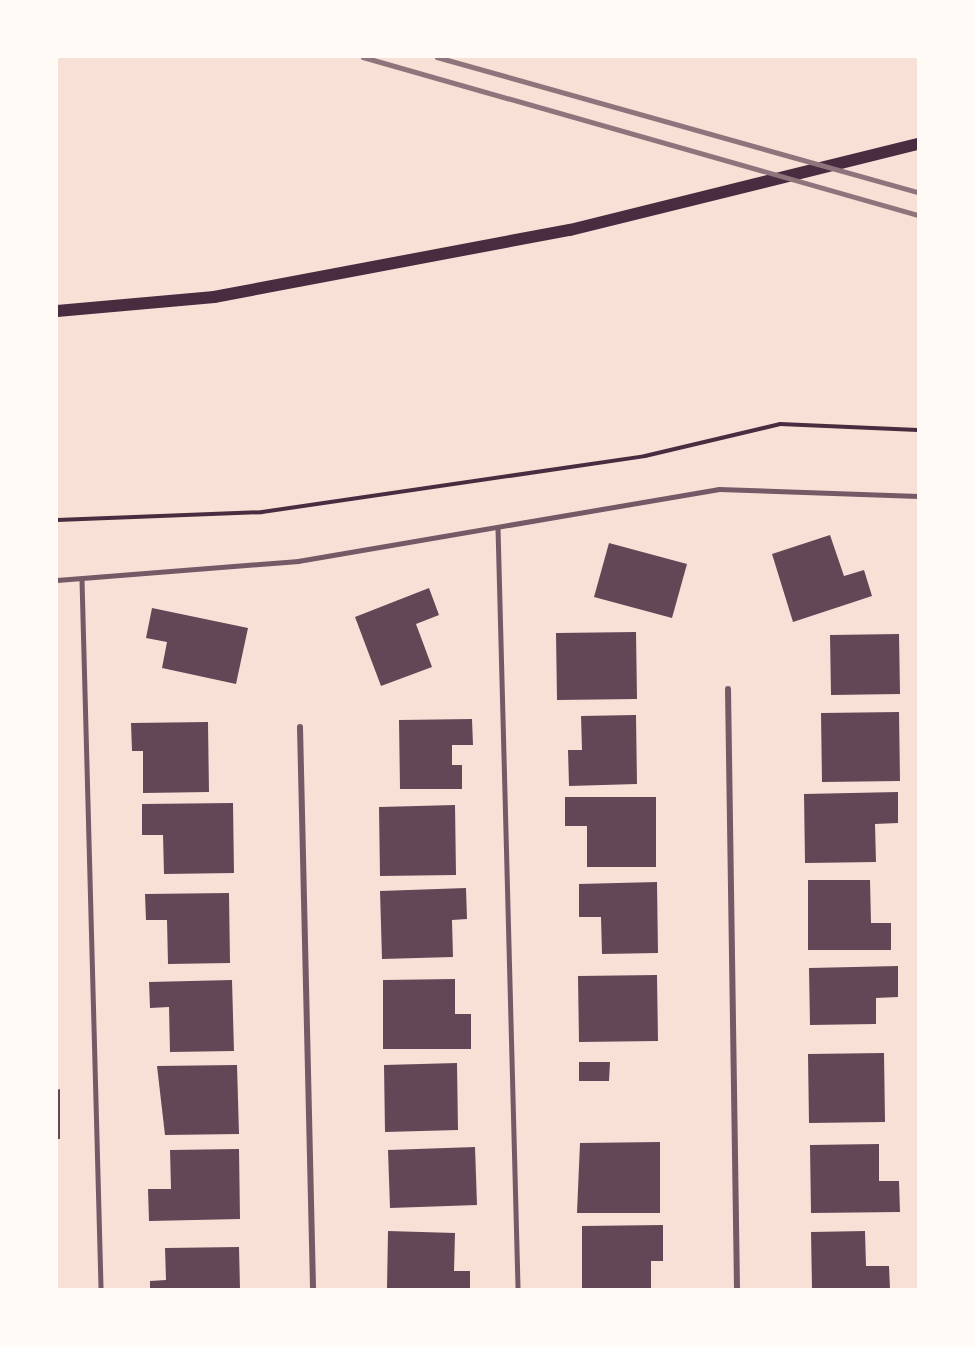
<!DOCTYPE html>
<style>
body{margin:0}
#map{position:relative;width:975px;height:1346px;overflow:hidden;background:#f7e1d7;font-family:"Sofia Sans Condensed",sans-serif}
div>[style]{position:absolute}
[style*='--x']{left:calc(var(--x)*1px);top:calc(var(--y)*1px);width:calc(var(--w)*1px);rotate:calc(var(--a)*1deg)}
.building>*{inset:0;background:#644757}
.path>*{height:4px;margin:-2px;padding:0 2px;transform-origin:2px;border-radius:2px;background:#4a2c40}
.service>*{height:4.5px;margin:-2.25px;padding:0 2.25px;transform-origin:2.25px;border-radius:2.25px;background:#755966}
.minor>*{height:6px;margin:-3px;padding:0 3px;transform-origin:3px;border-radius:3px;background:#755966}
.secondary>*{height:12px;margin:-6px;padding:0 6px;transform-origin:6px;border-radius:6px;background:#4a2c40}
.rail>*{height:4.5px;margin:-2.25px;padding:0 2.25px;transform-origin:2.25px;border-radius:2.25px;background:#8f747c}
span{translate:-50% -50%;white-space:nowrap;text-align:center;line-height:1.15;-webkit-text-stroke:5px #fffaf5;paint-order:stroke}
.frame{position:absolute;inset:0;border:58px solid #fffaf5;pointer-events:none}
</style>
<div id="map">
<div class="building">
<i style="clip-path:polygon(830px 535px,844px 576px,864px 570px,872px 596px,793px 622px,772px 554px)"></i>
<i style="clip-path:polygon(609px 543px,687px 564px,672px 618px,594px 597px)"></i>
<i style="clip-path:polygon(429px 588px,439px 615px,416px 624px,432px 667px,381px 686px,355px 617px)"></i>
<i style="clip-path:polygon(152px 608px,248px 628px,236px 684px,162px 668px,167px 642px,146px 638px)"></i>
<i style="clip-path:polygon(636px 632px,637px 699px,557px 700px,556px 633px)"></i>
<i style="clip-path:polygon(899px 634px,900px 694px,831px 695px,830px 635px)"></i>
<i style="clip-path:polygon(899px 712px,900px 781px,822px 782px,821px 713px)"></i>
<i style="clip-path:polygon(636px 715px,637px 784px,569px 786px,568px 750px,582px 750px,581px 716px)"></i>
<i style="clip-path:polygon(472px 719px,473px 745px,452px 745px,452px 765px,462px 765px,462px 789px,400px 789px,399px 720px)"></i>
<i style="clip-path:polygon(208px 722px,209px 792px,143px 793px,143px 751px,132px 751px,131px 723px)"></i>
<i style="clip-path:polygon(898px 792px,898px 823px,875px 824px,876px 862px,805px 863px,804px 794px)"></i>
<i style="clip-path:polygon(565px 797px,656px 797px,656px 867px,587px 867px,587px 826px,565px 826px)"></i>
<i style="clip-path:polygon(233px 803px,234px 873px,164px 874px,163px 835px,142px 835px,142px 804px)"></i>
<i style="clip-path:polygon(455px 805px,456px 875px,380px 876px,379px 807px)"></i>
<i style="clip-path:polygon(808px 880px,870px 880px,871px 923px,891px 923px,891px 950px,808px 950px)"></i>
<i style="clip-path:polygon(657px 882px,658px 953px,602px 954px,601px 917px,579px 917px,579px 884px)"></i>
<i style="clip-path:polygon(466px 888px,467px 919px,452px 920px,453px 957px,382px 959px,380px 891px)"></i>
<i style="clip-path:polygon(229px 893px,230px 963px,168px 964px,167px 920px,146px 920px,145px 894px)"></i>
<i style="clip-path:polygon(898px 966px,898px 997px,876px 998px,876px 1024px,810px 1025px,809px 968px)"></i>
<i style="clip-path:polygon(657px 975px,658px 1041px,579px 1042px,578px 976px)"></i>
<i style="clip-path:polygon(455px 979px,455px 1014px,471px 1014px,471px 1049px,383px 1049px,383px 980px)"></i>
<i style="clip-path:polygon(232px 980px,234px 1051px,170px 1052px,169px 1007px,150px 1008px,149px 982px)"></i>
<i style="clip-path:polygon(884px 1053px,885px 1122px,809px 1123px,808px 1054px)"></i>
<i style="clip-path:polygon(579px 1062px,610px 1062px,609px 1081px,579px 1081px)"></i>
<i style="clip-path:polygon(457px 1063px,458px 1130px,385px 1132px,384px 1065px)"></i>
<i style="clip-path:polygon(237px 1065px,239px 1134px,165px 1135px,157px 1066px)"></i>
<i style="clip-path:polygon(60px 1089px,60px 1139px,57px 1139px,57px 1090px)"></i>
<i style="clip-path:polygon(660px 1142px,660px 1213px,577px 1213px,580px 1143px)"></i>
<i style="clip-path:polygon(879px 1144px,879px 1181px,899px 1181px,900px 1212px,811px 1213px,810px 1145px)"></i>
<i style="clip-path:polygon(475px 1147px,477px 1205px,390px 1208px,388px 1150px)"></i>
<i style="clip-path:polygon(239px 1149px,240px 1219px,149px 1221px,148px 1189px,171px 1189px,170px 1150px)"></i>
<i style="clip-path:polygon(663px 1225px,663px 1261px,651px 1261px,651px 1289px,582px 1289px,582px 1226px)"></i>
<i style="clip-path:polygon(388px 1231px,455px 1233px,454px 1271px,470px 1271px,470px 1289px,387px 1289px)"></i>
<i style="clip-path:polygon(865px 1231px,866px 1266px,889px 1266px,890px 1289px,812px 1289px,811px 1232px)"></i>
<i style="clip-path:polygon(239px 1247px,240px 1289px,150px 1289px,150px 1281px,166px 1280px,165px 1248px)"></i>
</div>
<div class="path">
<i style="--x:57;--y:520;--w:205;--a:-2.2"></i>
<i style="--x:262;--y:512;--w:387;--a:-8.3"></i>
<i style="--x:645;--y:456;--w:139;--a:-13.3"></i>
<i style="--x:780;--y:424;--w:138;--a:2.5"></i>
</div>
<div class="service">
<i style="--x:498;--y:528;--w:761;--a:88.49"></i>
<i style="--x:57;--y:580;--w:242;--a:-4.5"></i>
<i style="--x:298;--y:561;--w:427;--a:-9.7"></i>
<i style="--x:719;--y:489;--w:199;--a:2"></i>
<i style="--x:82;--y:580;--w:709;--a:88.46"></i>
</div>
<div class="minor">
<i style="--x:728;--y:689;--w:600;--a:89.14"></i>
<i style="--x:300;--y:727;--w:562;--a:88.67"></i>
</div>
<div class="secondary">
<i style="--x:57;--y:311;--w:158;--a:-5.1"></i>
<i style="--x:214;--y:297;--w:362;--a:-10.7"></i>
<i style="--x:570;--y:230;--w:358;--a:-13.9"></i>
</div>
<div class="rail">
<i style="--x:363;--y:57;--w:577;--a:15.89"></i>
<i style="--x:437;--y:57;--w:500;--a:15.7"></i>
</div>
<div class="frame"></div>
</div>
